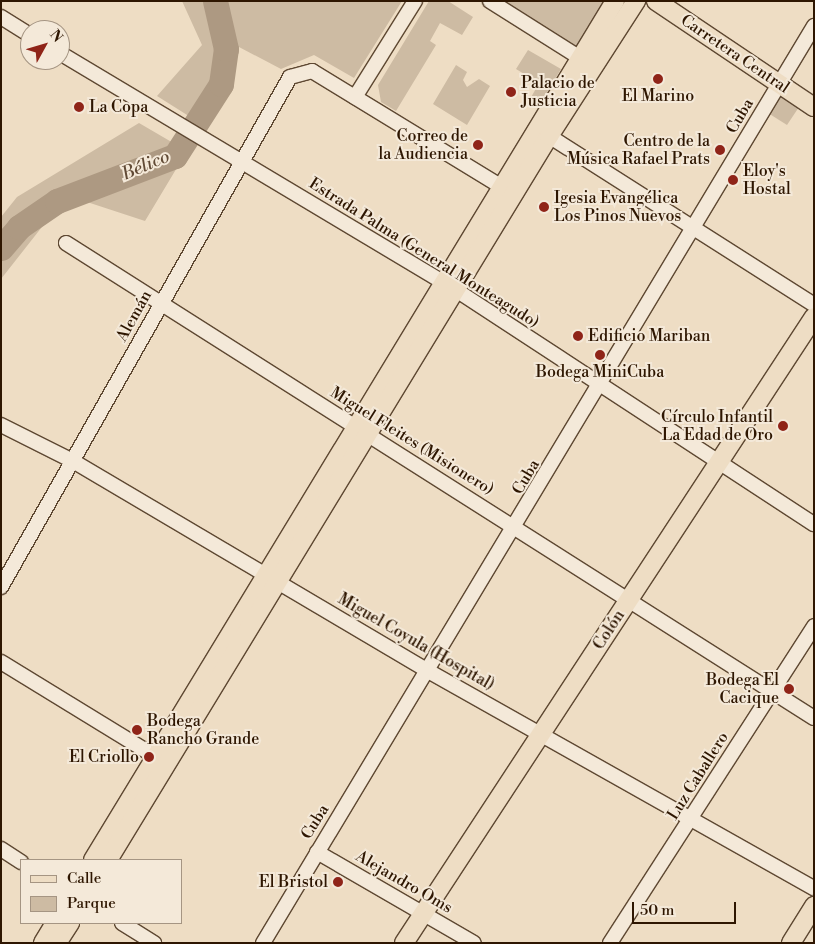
<!DOCTYPE html>
<meta charset="utf-8">
<style>
body{margin:0}
#map{position:relative;width:815px;height:944px;overflow:hidden;background:#eeddc4;font-family:"Libre Bodoni",serif}
div>[style]{position:absolute}
[style*='--x']{left:calc(var(--x)*1px);top:calc(var(--y)*1px);width:calc(var(--w)*1px);rotate:calc(var(--a)*1deg)}
.green>*{inset:0;background:#cdbba3}
.river>*{height:25px;margin:-12.5px;padding:0 12.5px;transform-origin:12.5px;border-radius:12.5px;background:#ad9982}
.roads{filter:drop-shadow(1px 0 #5e4832) drop-shadow(-1px 0 #5e4832) drop-shadow(0 1px #5e4832) drop-shadow(0 -1px #5e4832)}
.minor>*{height:14px;margin:-7px;padding:0 7px;transform-origin:7px;border-radius:7px;background:#f4e9d9}
.major>*{height:18px;margin:-9px;padding:0 9px;transform-origin:9px;border-radius:9px;background:#eeddc4}
.dots>*{width:14px;height:14px;translate:-50% -50%;box-sizing:border-box;border:2px solid #f4e9d9;border-radius:50%}
span{translate:-50% -50%;white-space:nowrap;text-align:center;line-height:1.15;-webkit-text-stroke:4px #f4e9d9;paint-order:stroke}
.street-label{font-size:16px;color:#2e1601}
.poi-label{font-size:16px;color:#2e1601}
.left{translate:0 -50%;text-align:left}
.right{translate:-100% -50%;text-align:right}
.water-label{font-size:18px;color:#614a35;font-style:italic}
.frame{position:absolute;inset:0;border:2px solid #2e1601;pointer-events:none}
.legend{position:absolute;left:20px;top:859px;width:162px;height:65px;box-sizing:border-box;background:#f4e9d9;border:1px solid #a59583;margin:0;padding:6px 9px;list-style:none;font-size:15px;color:#2e1601}
.legend li{display:flex;align-items:center;gap:10px;height:25px}
.legend b{width:25px;border:1px solid #a59583}
.north{position:absolute;left:20px;top:20px;width:50px;height:50px;box-sizing:border-box;background:#f4e9d9;border:1px solid #a59583;border-radius:50%;rotate:51deg;font-size:14px;font-weight:700;line-height:20px;text-align:center;color:#2e1601}
.north::after{content:'';display:block;margin:auto;width:18px;height:22px;background:#8f2418;clip-path:polygon(50% 0,100% 100%,50% 72%,0 100%)}
.scale{position:absolute;left:632px;top:902px;width:104px;height:22px;box-sizing:border-box;border:2px solid #2e1601;border-top:0;padding-left:6px;font-size:15px;line-height:18px;white-space:nowrap;color:#2e1601;-webkit-text-stroke:4px #f4e9d9;paint-order:stroke}
</style>
<div id="map">
<div class="green">
<i style="clip-path:polygon(182px 1px,402px 1px,354px 78px,314px 55px,281px 69px,239px 47px,231px 91px,203px 125px,157px 96px,202px 45px)"></i>
<i style="clip-path:polygon(429px 1px,448px 1px,473px 17px,462px 35px,440px 23px,430px 41px,436px 45px,396px 111px,381px 102px,378px 85px)"></i>
<i style="clip-path:polygon(502px 1px,611px 1px,578px 48px)"></i>
<i style="clip-path:polygon(528px 50px,561px 69px,538px 107px,529px 101px,539px 83px,516px 69px)"></i>
<i style="clip-path:polygon(456px 65px,467px 72px,463px 80px,467px 87px,479px 79px,490px 86px,467px 125px,433px 104px)"></i>
<i style="clip-path:polygon(780px 95px,799px 107px,787px 125px,768px 113px)"></i>
<i style="clip-path:polygon(139px 123px,187px 151px,145px 221px,84px 201px,49px 218px,1px 279px,1px 217px,17px 197px)"></i>
</div>
<div class="river">
<i style="--x:1;--y:248;--w:28;--a:-49"></i>
<i style="--x:19;--y:227;--w:46;--a:-34.4"></i>
<i style="--x:57;--y:201;--w:126;--a:-20.9"></i>
<i style="--x:175;--y:156;--w:85;--a:-57.4"></i>
<i style="--x:221;--y:84;--w:35;--a:-82"></i>
<i style="--x:226;--y:49;--w:49;--a:-102.9"></i>
</div>
<div class="roads">
<div class="minor">
<i style="--x:490;--y:1;--w:107;--a:32.3"></i>
<i style="--x:1;--y:17;--w:34;--a:32"></i>
<i style="--x:60;--y:53;--w:462;--a:30.9"></i>
<i style="--x:456;--y:290;--w:428;--a:33.2"></i>
<i style="--x:355;--y:97;--w:113;--a:-58"></i>
<i style="--x:549;--y:136;--w:314;--a:32.5"></i>
<i style="--x:66;--y:243;--w:886;--a:32.42"></i>
<i style="--x:1;--y:425;--w:80;--a:26.6"></i>
<i style="--x:73;--y:461;--w:415;--a:30.6"></i>
<i style="--x:430;--y:672;--w:441;--a:29.4"></i>
<i style="--x:1;--y:587;--w:586;--a:-60.46"></i>
<i style="--x:290;--y:77;--w:23;--a:-15"></i>
<i style="--x:312;--y:71;--w:223;--a:31.4"></i>
<i style="--x:1;--y:662;--w:182;--a:31.5"></i>
<i style="--x:1;--y:849;--w:24;--a:33"></i>
<i style="--x:317;--y:852;--w:181;--a:30.1"></i>
<i style="--x:122;--y:923;--w:38;--a:32"></i>
<i style="--x:263;--y:943;--w:1070;--a:-59"></i>
<i style="--x:610;--y:943;--w:377;--a:-57.2"></i>
</div>
<div class="major">
<i style="--x:656;--y:1;--w:190;--a:33.9"></i>
<i style="--x:93;--y:860;--w:1005;--a:-58.71"></i>
<i style="--x:108;--y:860;--w:848;--a:-58.65"></i>
<i style="--x:549;--y:136;--w:161;--a:-57.2"></i>
<i style="--x:43;--y:943;--w:23;--a:-59"></i>
<i style="--x:57;--y:943;--w:24;--a:-57"></i>
<i style="--x:404;--y:943;--w:748;--a:-56.78"></i>
<i style="--x:791;--y:943;--w:44;--a:-58.1"></i>
</div>
</div>
<div class="dots">
<i style="left:658px;top:79px;background:#8f2418"></i>
<i style="left:511px;top:92px;background:#8f2418"></i>
<i style="left:79px;top:107px;background:#8f2418"></i>
<i style="left:478px;top:145px;background:#8f2418"></i>
<i style="left:720px;top:150px;background:#8f2418"></i>
<i style="left:733px;top:180px;background:#8f2418"></i>
<i style="left:544px;top:207px;background:#8f2418"></i>
<i style="left:578px;top:336px;background:#8f2418"></i>
<i style="left:600px;top:355px;background:#8f2418"></i>
<i style="left:783px;top:426px;background:#8f2418"></i>
<i style="left:789px;top:689px;background:#8f2418"></i>
<i style="left:137px;top:730px;background:#8f2418"></i>
<i style="left:149px;top:757px;background:#8f2418"></i>
<i style="left:338px;top:882px;background:#8f2418"></i>
</div>
<div class="street-label">
<span style="left:735px;top:54px;rotate:34deg">Carretera Central</span>
<span style="left:740px;top:116px;rotate:-59deg">Cuba</span>
<span style="left:424px;top:253px;rotate:32deg">Estrada Palma (General Monteagudo)</span>
<span style="left:134px;top:316px;rotate:-61deg">Alemán</span>
<span style="left:412px;top:441px;rotate:32deg">Miguel Fleites (Misionero)</span>
<span style="left:526px;top:477px;rotate:-59deg">Cuba</span>
<span style="left:609px;top:630px;rotate:-57deg">Colón</span>
<span style="left:416px;top:642px;rotate:30deg">Miguel Coyula (Hospital)</span>
<span style="left:698px;top:776px;rotate:-58deg">Luz Caballero</span>
<span style="left:315px;top:822px;rotate:-58deg">Cuba</span>
<span style="left:404px;top:882px;rotate:30deg">Alejandro Oms</span>
</div>
<div class="poi-label">
<span class="left" style="left:521px;top:92px">Palacio de<br>Justicia</span>
<span style="left:658px;top:96px">El Marino</span>
<span class="left" style="left:89px;top:107px">La Copa</span>
<span class="right" style="left:468px;top:145px">Correo de<br>la Audiencia</span>
<span class="right" style="left:710px;top:150px">Centro de la<br>Música Rafael Prats</span>
<span class="left" style="left:743px;top:180px">Eloy's<br>Hostal</span>
<span class="left" style="left:554px;top:207px">Igesia Evangélica<br>Los Pinos Nuevos</span>
<span class="left" style="left:588px;top:336px">Edificio Mariban</span>
<span style="left:600px;top:372px">Bodega MiniCuba</span>
<span class="right" style="left:773px;top:426px">Círculo Infantil<br>La Edad de Oro</span>
<span class="right" style="left:779px;top:689px">Bodega El<br>Cacique</span>
<span class="left" style="left:147px;top:730px">Bodega<br>Rancho Grande</span>
<span class="right" style="left:139px;top:757px">El Criollo</span>
<span class="right" style="left:328px;top:882px">El Bristol</span>
</div>
<div class="water-label">
<span style="left:146px;top:166px;rotate:-23deg">Bélico</span>
</div>
<div class="frame"></div>
<ul class="legend">
<li><b style="height:6px;background:#eeddc4"></b>Calle</li>
<li><b style="height:14px;background:#cdbba3"></b>Parque</li>
</ul>
<div class="north">N</div>
<div class="scale">50 m</div>
</div>
